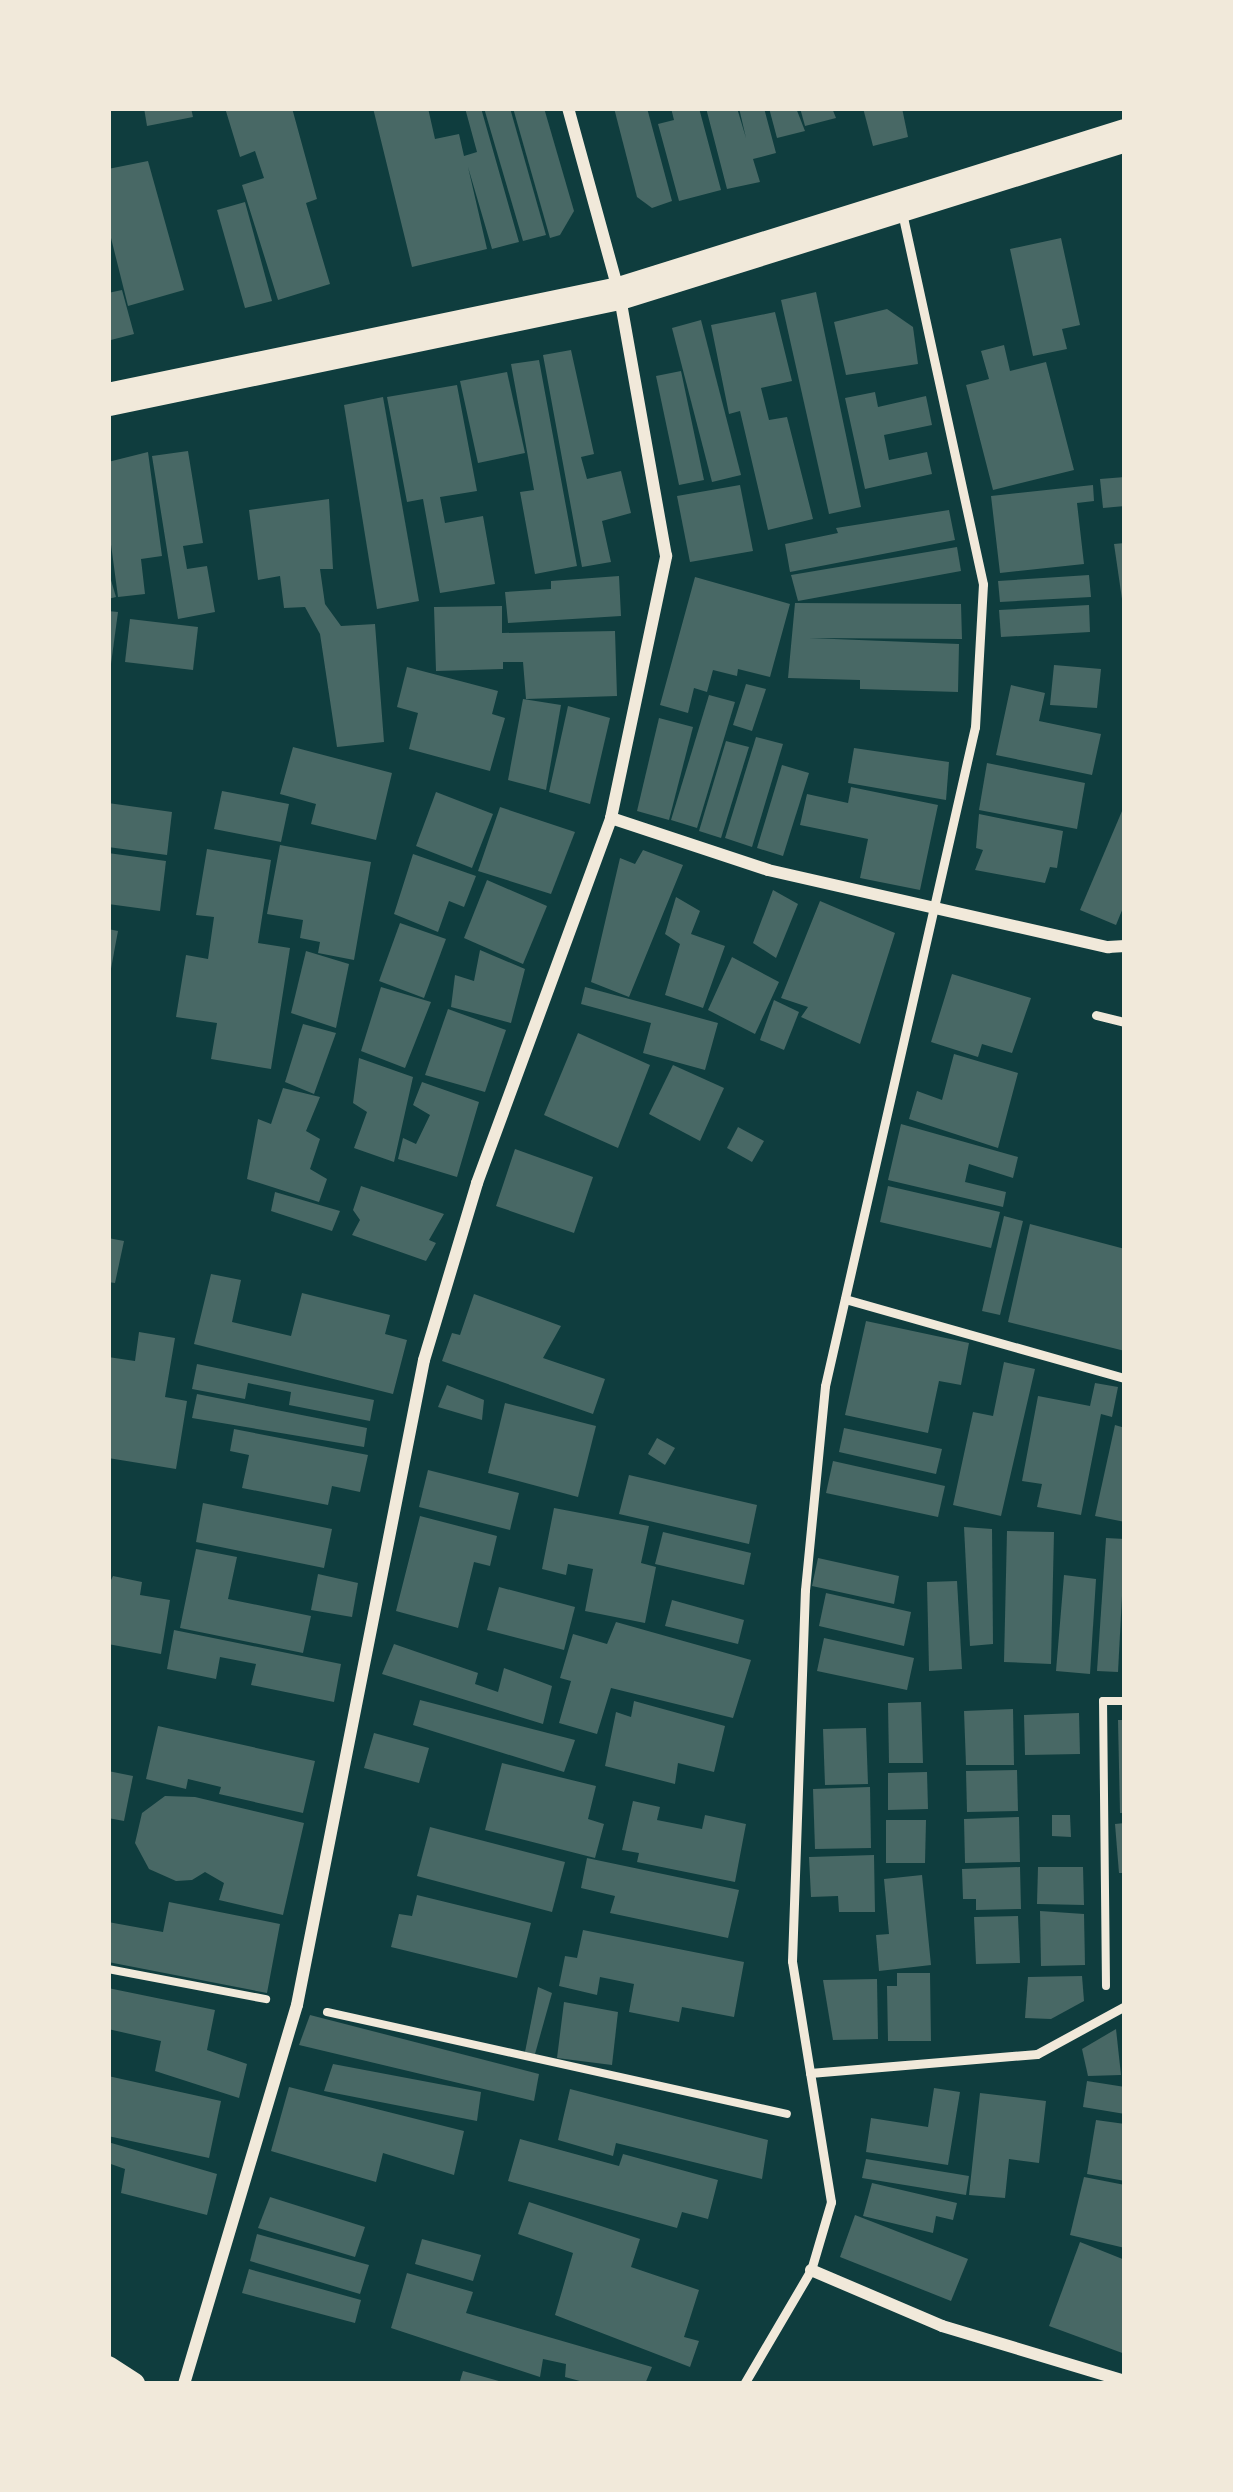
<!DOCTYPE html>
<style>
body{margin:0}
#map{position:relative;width:1233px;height:2492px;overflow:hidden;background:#0f3d3e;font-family:Figtree,sans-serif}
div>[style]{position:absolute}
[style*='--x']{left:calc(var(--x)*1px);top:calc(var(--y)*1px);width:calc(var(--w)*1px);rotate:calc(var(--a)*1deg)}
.building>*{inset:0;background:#486865}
.path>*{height:8px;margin:-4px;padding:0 4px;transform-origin:4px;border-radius:4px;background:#f1e9da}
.service>*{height:9px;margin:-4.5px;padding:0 4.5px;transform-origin:4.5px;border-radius:4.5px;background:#f1e9da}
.minor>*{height:12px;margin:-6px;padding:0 6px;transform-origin:6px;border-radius:6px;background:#f1e9da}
.secondary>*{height:24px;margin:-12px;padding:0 12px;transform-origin:12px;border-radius:12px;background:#f1e9da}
.trunk>*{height:33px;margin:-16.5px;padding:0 16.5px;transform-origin:16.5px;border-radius:16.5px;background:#f1e9da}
span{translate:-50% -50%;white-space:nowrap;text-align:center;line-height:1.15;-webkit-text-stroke:10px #f1e9da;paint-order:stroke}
.frame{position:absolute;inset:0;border:111px solid #f1e9da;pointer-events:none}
</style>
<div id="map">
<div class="building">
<i style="clip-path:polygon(144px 108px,191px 108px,193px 117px,147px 126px)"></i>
<i style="clip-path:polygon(225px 108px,292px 108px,317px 199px,306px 203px,330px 284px,278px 300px,242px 185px,264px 178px,255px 151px,240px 157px)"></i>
<i style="clip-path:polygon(373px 108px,428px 108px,435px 139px,459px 134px,464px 156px,477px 152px,465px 108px,481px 108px,519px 242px,492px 249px,468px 167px,487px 249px,412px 267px)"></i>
<i style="clip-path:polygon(484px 108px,510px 108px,546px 235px,523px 241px)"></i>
<i style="clip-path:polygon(513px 108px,544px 108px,574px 211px,560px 235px,550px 238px)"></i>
<i style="clip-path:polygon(614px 108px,647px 108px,672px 201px,652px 208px,637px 197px)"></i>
<i style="clip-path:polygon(671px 108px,699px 108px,721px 190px,679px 201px,658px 124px,674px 120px)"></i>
<i style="clip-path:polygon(706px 108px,737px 108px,746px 138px,739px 108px,764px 108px,776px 153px,753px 159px,760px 182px,727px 189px)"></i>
<i style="clip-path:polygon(769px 108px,796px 108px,805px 131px,777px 138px)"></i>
<i style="clip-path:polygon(800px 108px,832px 108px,836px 118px,805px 126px)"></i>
<i style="clip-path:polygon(863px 108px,902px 108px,908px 137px,873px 146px)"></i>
<i style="clip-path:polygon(148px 161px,184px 290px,128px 306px,108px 226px,108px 169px)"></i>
<i style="clip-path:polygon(245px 202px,272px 301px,245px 308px,217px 210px)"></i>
<i style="clip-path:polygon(1061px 238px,1080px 325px,1062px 329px,1067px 349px,1033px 356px,1010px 249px)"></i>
<i style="clip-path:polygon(122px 290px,134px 334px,111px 340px,108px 293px)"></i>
<i style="clip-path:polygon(816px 292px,861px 507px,829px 514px,781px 300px)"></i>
<i style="clip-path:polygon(887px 309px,913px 327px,918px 364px,846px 375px,834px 322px)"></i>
<i style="clip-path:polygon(775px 312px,792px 381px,761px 388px,769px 420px,787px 417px,813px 519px,768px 530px,740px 411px,729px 414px,711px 325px)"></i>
<i style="clip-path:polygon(701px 320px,741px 475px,712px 482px,672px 328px)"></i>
<i style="clip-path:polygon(1004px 345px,1010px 371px,1046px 362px,1074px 470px,993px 490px,966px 385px,989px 379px,981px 351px)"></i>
<i style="clip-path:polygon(571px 350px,594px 454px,581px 457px,587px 479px,621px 471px,631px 513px,602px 521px,611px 562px,582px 567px,543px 355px)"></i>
<i style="clip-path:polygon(539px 360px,577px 566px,535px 574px,520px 492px,534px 490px,511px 364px)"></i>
<i style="clip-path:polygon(681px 371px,704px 480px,679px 485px,656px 376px)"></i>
<i style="clip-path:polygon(507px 372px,525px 453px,478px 463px,460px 381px)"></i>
<i style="clip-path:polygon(457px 385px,477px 491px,440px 497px,445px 523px,483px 516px,495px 584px,440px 593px,423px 499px,407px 502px,387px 397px)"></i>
<i style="clip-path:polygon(875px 392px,878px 407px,926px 396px,932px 425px,884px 435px,889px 460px,927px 452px,932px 474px,865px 489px,845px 398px)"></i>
<i style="clip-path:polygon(383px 397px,419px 601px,377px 609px,344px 405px)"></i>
<i style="clip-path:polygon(188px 451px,203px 543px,183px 546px,187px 569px,207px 566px,215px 612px,178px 619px,152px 456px)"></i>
<i style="clip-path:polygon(148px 452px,162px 556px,141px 559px,145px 594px,118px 597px,108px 522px,108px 462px)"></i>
<i style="clip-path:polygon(1125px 477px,1125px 506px,1103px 508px,1100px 479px)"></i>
<i style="clip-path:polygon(740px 485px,753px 551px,690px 562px,677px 496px)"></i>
<i style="clip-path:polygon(1093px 485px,1094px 501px,1077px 503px,1084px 564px,1000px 573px,991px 496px)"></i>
<i style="clip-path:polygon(329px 499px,333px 569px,320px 569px,325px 604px,341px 626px,375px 624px,384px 742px,337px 747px,320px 634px,305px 607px,284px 608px,280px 576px,258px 580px,249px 510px)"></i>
<i style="clip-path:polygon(949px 510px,955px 540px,790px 572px,785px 544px,838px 533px,836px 528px)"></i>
<i style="clip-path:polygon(1125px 543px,1125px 599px,1122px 599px,1114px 544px)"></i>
<i style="clip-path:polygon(957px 547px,961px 571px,798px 601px,791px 575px)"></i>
<i style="clip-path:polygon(108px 570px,116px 597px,108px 599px)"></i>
<i style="clip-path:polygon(1089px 575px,1091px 597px,1000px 602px,998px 581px)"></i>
<i style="clip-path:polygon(619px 576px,621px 616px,508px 623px,505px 592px,551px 589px,551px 581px)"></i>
<i style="clip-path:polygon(695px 577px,790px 604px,770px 677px,738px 669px,737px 676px,713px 670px,707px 692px,694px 688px,688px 713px,660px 705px)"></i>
<i style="clip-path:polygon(795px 603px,961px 604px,962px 639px,809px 638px,959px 644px,958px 692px,860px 689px,860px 680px,788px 678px)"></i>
<i style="clip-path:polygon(1089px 605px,1090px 632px,1001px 637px,999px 610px)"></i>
<i style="clip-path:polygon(502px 606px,502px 633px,615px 631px,617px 696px,526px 699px,523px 662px,503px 662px,503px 669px,436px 671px,434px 607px)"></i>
<i style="clip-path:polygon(108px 611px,118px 612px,111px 664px,108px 663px)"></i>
<i style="clip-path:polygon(130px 619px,198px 627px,193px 670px,125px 662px)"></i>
<i style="clip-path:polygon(1054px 665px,1101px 669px,1097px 708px,1050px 705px)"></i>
<i style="clip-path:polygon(407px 667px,498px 691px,492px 714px,505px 718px,490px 771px,409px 749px,418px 713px,397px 707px)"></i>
<i style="clip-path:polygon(746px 684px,766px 689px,752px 731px,733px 725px)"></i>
<i style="clip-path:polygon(1011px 685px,1045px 693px,1039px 721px,1101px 734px,1092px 775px,996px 755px)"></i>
<i style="clip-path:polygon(709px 695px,735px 702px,697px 828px,671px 820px)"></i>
<i style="clip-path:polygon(523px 699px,561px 705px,546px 790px,508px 780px)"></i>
<i style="clip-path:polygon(568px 706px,610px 718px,590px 804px,549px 792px)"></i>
<i style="clip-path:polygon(659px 718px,693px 727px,669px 820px,637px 811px)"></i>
<i style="clip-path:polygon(756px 737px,783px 744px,752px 847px,725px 838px)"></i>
<i style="clip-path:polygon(726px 741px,749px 747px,721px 838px,699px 831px)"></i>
<i style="clip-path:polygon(293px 747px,392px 773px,376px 840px,311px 824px,316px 804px,280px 794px)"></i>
<i style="clip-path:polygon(854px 748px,949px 762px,946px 800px,848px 783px)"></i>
<i style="clip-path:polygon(987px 763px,1085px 783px,1077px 829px,979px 810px)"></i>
<i style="clip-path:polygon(782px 765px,809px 773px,783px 856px,757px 848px)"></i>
<i style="clip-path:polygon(851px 787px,938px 805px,920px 890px,860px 878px,868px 839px,800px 825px,807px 794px,848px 803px)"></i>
<i style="clip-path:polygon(222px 791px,289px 804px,281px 842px,214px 829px)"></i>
<i style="clip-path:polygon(436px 792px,493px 814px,472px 868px,416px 846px)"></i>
<i style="clip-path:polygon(108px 803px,172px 812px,167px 855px,108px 847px)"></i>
<i style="clip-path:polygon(1125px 804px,1125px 903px,1116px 925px,1080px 910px)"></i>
<i style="clip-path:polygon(500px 807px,575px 832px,551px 894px,478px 871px)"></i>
<i style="clip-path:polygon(979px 814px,1063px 831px,1057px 868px,1050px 867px,1045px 883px,975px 870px,983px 850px,976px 848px)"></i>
<i style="clip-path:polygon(280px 845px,371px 862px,354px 960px,318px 953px,320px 942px,300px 938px,303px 920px,267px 914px)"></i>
<i style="clip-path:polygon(207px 849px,271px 860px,258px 943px,290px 948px,271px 1069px,211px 1059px,217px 1023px,176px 1017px,186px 955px,208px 959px,214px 917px,196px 915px)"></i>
<i style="clip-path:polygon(643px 850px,683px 865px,629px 997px,591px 982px,620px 858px,635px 864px)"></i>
<i style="clip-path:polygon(108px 853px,166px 861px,160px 911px,108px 904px)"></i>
<i style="clip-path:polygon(413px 854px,476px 876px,464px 907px,449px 901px,438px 932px,394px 914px)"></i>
<i style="clip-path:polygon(487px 880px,547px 906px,523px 964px,464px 938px)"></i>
<i style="clip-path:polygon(773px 890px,798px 904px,776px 958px,753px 943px)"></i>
<i style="clip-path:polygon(676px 897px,700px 911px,691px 934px,725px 946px,703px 1008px,665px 995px,680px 944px,665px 934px)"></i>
<i style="clip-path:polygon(820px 901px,895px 933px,860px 1044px,801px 1017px,808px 1007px,781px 998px)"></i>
<i style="clip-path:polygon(400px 923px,446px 939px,424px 998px,379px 981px)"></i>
<i style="clip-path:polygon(108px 929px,118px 931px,110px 974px,108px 973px)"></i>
<i style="clip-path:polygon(480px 950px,525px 969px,511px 1023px,451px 1007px,455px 975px,474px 981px)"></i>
<i style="clip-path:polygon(306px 951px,349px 964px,336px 1028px,291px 1013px)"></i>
<i style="clip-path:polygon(732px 957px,779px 982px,755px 1034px,708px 1010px)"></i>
<i style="clip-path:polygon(952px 974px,1031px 998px,1012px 1053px,982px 1044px,978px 1057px,931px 1042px)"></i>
<i style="clip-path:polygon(381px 987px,431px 1002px,405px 1068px,361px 1051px)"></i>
<i style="clip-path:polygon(585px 987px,718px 1023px,705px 1070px,643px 1053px,651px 1023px,581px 1004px)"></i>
<i style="clip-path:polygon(774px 1000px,799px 1012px,784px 1050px,760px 1040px)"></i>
<i style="clip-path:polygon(448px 1009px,506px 1030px,485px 1092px,425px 1075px)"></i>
<i style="clip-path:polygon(303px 1024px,336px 1033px,314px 1094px,285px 1082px)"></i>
<i style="clip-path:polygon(578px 1033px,650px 1065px,618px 1148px,544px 1115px)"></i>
<i style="clip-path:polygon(954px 1054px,1018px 1073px,998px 1148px,909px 1119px,917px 1091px,942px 1100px)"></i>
<i style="clip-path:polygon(359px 1058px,413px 1077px,394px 1162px,354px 1148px,367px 1112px,353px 1103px)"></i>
<i style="clip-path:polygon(673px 1065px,724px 1088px,700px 1141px,649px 1114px)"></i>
<i style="clip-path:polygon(422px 1082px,479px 1102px,457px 1177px,398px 1159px,403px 1138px,416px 1144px,430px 1115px,413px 1105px)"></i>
<i style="clip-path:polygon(283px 1088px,320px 1097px,306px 1131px,320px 1139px,310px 1169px,327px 1179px,319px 1202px,247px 1179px,258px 1119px,271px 1124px)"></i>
<i style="clip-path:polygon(901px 1124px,1018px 1157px,1013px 1178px,969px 1164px,965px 1182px,1006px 1192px,1003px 1207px,888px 1180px)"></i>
<i style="clip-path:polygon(738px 1127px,764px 1141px,752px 1162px,727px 1148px)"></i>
<i style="clip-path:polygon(515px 1149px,593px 1177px,574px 1233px,496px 1206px)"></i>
<i style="clip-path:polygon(361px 1186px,444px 1214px,429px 1240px,436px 1243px,426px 1261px,352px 1235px,360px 1220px,353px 1210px)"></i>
<i style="clip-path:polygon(888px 1186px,1000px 1212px,991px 1248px,880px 1222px)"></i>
<i style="clip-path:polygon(275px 1192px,340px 1211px,332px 1231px,271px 1211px)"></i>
<i style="clip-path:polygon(1004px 1216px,1023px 1221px,1000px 1315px,982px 1311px)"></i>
<i style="clip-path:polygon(1030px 1224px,1125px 1249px,1125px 1351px,1008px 1322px)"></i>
<i style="clip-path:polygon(108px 1238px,124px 1241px,115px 1283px,108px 1282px)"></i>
<i style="clip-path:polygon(211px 1274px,241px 1280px,232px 1322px,291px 1336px,302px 1293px,390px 1315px,385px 1334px,407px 1340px,393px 1394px,194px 1344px)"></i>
<i style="clip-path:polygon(474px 1294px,561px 1326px,543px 1358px,605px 1379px,593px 1414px,442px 1361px,452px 1333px,460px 1335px)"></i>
<i style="clip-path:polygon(866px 1321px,969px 1343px,961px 1385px,939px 1381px,928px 1433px,845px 1415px)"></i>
<i style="clip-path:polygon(139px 1332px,175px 1338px,165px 1397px,187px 1401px,176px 1469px,108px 1458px,108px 1357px,135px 1361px)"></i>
<i style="clip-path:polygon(1004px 1362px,1035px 1369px,1001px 1516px,953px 1505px,973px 1412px,993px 1416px)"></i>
<i style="clip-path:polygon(197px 1364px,374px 1400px,370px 1421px,289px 1405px,291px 1392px,248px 1383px,245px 1399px,192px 1389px)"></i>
<i style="clip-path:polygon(1095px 1383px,1118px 1387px,1112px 1417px,1101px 1414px,1081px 1515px,1037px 1507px,1042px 1484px,1022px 1481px,1038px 1396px,1090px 1406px)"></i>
<i style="clip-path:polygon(447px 1385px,484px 1400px,482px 1420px,438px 1407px)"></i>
<i style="clip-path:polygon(197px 1394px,367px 1428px,364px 1447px,192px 1418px)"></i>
<i style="clip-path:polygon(505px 1403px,596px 1426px,578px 1497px,488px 1473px)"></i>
<i style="clip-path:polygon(1115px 1425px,1125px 1428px,1125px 1522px,1095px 1516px)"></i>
<i style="clip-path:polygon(844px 1428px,942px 1449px,936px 1474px,839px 1452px)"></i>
<i style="clip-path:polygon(234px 1429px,368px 1455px,360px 1492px,332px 1486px,328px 1505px,242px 1488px,249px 1455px,230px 1451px)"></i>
<i style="clip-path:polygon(657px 1438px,675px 1448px,665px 1465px,648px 1454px)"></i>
<i style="clip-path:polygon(833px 1461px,945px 1486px,938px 1517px,826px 1493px)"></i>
<i style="clip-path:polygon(428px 1470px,519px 1493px,510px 1530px,419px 1507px)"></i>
<i style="clip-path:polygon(629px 1475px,757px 1505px,749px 1544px,619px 1514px)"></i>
<i style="clip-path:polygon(203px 1503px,332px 1529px,324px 1568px,196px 1542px)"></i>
<i style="clip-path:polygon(554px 1508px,649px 1526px,641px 1563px,656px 1567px,645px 1623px,585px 1611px,593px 1569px,568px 1564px,566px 1575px,542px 1569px)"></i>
<i style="clip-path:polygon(420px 1516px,497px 1536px,490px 1566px,474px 1562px,458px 1628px,396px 1611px)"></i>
<i style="clip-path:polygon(964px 1527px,992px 1529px,993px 1644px,970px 1646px)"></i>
<i style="clip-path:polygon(1007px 1531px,1054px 1532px,1051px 1664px,1004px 1662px)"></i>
<i style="clip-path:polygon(663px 1532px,751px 1553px,744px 1585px,655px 1564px)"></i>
<i style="clip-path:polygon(1106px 1538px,1125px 1539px,1118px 1672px,1097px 1671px)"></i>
<i style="clip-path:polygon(196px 1549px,237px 1557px,228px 1599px,311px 1616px,303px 1653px,180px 1628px)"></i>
<i style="clip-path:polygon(818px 1558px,899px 1576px,894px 1604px,812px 1586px)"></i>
<i style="clip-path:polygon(318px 1574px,358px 1583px,352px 1617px,311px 1610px)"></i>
<i style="clip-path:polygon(1064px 1575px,1096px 1579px,1090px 1674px,1056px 1671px)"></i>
<i style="clip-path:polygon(113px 1576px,142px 1582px,140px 1595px,170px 1600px,161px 1654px,108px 1644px,108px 1586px)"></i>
<i style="clip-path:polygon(957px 1581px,962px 1669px,929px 1671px,927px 1582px)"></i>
<i style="clip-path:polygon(499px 1587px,575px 1607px,564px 1650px,487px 1630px)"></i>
<i style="clip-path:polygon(826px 1593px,911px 1612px,904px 1646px,819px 1626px)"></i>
<i style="clip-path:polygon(672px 1600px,744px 1620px,738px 1644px,665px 1626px)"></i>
<i style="clip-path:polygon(616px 1622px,751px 1660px,733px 1718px,611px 1688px,597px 1734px,559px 1723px,571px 1681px,560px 1678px,573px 1634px,607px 1644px)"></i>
<i style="clip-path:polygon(174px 1630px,341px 1664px,334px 1702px,251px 1685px,256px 1664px,220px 1657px,216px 1679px,167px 1669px)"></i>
<i style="clip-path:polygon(824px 1638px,914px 1658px,907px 1690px,817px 1671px)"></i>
<i style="clip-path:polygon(394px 1644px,478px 1673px,475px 1684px,498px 1692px,504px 1668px,552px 1686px,543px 1724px,382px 1674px)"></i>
<i style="clip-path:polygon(420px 1700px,575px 1740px,564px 1772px,413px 1725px)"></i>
<i style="clip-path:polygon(634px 1701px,725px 1726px,714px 1772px,678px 1763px,675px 1784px,605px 1766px,616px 1712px,631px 1717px)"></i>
<i style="clip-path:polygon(921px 1702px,923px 1763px,889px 1763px,888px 1703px)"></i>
<i style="clip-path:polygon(1013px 1709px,1014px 1765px,966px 1765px,964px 1711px)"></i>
<i style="clip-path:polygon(1079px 1713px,1080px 1754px,1025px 1755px,1024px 1715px)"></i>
<i style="clip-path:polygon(1118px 1720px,1125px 1720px,1125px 1813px,1120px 1813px)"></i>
<i style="clip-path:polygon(158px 1726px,315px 1761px,303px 1813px,219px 1794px,221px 1787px,188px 1779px,186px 1789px,146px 1779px)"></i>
<i style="clip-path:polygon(866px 1728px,868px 1784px,825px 1785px,823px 1729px)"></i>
<i style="clip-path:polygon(374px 1733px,429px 1748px,419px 1783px,364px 1768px)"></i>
<i style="clip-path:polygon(502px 1763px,596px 1786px,588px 1819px,604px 1824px,595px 1858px,485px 1830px)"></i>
<i style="clip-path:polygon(1017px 1770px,1018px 1811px,967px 1812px,966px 1771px)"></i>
<i style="clip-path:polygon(108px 1771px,133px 1776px,124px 1821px,108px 1818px)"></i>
<i style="clip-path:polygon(927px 1772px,928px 1809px,888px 1810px,888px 1773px)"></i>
<i style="clip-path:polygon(870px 1787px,871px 1848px,815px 1849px,813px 1789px)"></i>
<i style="clip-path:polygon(165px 1796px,195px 1797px,304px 1823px,283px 1915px,219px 1900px,224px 1883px,205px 1872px,192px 1880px,176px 1881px,149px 1869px,135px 1843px,142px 1813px)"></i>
<i style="clip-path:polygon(633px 1801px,660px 1807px,657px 1820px,702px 1829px,705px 1815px,746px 1824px,735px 1882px,637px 1862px,639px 1853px,622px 1850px)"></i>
<i style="clip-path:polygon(1052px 1815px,1070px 1815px,1071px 1837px,1052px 1836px)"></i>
<i style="clip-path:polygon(1019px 1817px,1020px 1862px,965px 1863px,964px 1819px)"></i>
<i style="clip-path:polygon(886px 1820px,926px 1820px,925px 1863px,886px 1863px)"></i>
<i style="clip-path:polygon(1125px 1823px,1125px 1873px,1119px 1873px,1115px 1824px)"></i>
<i style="clip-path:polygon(430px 1827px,565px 1862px,552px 1912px,417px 1876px)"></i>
<i style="clip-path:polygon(874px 1855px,875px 1912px,839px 1912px,838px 1896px,811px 1897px,809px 1857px)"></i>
<i style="clip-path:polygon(587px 1858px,739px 1890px,728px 1938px,610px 1913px,615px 1896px,581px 1888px)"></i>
<i style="clip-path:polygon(1020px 1867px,1021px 1909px,976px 1910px,976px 1899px,963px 1899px,962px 1869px)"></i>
<i style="clip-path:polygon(1038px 1867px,1083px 1867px,1084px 1905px,1037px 1904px)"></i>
<i style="clip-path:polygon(922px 1875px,931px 1965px,879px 1971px,876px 1935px,889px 1934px,884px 1879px)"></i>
<i style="clip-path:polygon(417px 1895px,531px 1923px,517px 1978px,391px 1947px,399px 1914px,412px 1916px)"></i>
<i style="clip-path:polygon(169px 1902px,280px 1924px,267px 1993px,108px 1962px,108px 1922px,163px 1932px)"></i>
<i style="clip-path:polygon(1040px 1911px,1084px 1914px,1085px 1965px,1041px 1966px)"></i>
<i style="clip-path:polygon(1018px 1916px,1020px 1963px,976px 1964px,974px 1917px)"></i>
<i style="clip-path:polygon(583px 1930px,744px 1962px,734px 2017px,682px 2007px,679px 2022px,629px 2012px,634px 1984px,600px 1977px,597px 1995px,559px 1986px,565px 1956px,577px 1958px)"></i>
<i style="clip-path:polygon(897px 1973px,930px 1973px,931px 2041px,888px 2041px,887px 1986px,897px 1986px)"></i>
<i style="clip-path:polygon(1082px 1976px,1084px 2001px,1051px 2019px,1025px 2018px,1028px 1977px)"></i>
<i style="clip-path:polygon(877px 1979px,878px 2039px,833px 2040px,823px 1980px)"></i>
<i style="clip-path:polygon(538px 1987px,552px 1993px,535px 2054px,525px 2052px)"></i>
<i style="clip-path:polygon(108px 1988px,215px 2010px,207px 2050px,247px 2064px,239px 2098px,155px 2071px,161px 2041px,108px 2029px)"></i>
<i style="clip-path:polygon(564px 2002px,618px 2012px,612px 2065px,557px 2058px)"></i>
<i style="clip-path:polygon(310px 2015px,539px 2074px,534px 2101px,299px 2045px)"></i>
<i style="clip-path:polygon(1116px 2029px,1121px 2075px,1088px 2076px,1082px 2049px)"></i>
<i style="clip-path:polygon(333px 2064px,481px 2092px,477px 2121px,324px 2091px)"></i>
<i style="clip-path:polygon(108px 2076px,221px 2101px,209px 2158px,108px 2136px)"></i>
<i style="clip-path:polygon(1087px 2081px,1125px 2087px,1125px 2114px,1083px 2107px)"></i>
<i style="clip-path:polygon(289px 2087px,464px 2131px,454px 2175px,383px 2153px,376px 2182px,271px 2151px)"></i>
<i style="clip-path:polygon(934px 2088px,960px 2092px,948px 2165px,866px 2152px,871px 2118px,928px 2127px)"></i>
<i style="clip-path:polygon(570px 2089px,768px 2140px,762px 2179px,616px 2143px,613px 2156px,558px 2140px)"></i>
<i style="clip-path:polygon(980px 2093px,1046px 2101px,1039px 2163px,1009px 2159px,1005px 2198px,969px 2195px)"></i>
<i style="clip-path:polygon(1096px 2120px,1125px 2124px,1125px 2181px,1087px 2174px)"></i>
<i style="clip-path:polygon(520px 2139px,619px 2166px,623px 2154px,718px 2180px,708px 2219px,682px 2212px,677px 2228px,508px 2181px)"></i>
<i style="clip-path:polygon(108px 2142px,217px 2174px,207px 2215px,121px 2193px,125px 2169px,108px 2163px)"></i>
<i style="clip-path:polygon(866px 2159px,969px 2176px,966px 2195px,862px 2178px)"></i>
<i style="clip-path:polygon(1084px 2177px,1125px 2185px,1125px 2248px,1070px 2235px)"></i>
<i style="clip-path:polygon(872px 2183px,957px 2203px,953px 2220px,936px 2216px,933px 2233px,863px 2216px)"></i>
<i style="clip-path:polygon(270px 2197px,365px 2227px,355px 2257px,258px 2228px)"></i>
<i style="clip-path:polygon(529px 2202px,640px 2239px,631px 2267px,699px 2290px,684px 2337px,699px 2341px,690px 2367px,555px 2315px,573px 2253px,518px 2234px)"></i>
<i style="clip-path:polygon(855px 2215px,968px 2259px,951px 2301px,840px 2257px)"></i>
<i style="clip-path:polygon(257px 2234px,369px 2265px,360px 2294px,250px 2261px)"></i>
<i style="clip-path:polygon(422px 2239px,481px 2255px,473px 2281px,415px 2264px)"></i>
<i style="clip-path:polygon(1080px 2242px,1125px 2260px,1125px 2354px,1049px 2326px)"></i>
<i style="clip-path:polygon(249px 2269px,361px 2300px,355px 2323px,242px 2293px)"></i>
<i style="clip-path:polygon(407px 2273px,473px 2292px,466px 2313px,652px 2367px,645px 2384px,591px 2384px,565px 2377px,566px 2364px,543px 2359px,540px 2377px,391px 2328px)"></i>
<i style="clip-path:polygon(463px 2371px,506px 2383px,506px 2384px,459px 2384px)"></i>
</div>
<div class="path">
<i style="--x:108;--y:1969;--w:161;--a:10.8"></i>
<i style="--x:1106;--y:1986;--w:285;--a:-90.6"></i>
<i style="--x:1103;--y:1701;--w:22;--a:0"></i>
<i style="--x:327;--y:2012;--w:471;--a:12.5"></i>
</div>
<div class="service">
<i style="--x:1096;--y:1015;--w:30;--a:14"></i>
<i style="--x:845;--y:1299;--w:291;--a:15.8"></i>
<i style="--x:810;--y:2073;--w:228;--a:-4.8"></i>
<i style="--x:1037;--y:2054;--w:100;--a:-28.6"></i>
<i style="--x:744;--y:2384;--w:132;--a:-59.6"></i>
<i style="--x:811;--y:2270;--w:71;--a:-73.6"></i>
<i style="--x:831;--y:2202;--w:244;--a:-99.2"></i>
<i style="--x:792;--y:1961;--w:371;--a:-88"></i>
<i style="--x:805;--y:1590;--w:205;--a:-84.4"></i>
<i style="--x:825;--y:1386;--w:676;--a:-77.18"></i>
<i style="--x:975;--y:727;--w:143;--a:-86.8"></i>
<i style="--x:983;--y:584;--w:381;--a:-102.3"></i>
</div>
<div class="minor">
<i style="--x:611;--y:818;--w:165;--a:18.3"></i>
<i style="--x:768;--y:870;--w:349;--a:12.8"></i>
<i style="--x:1108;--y:947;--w:17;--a:-3"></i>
<i style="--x:811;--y:2270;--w:142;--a:23.1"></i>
<i style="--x:942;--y:2326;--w:191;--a:16.7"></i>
<i style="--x:184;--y:2384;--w:395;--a:-73.4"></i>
<i style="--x:297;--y:2005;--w:657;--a:-78.86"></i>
<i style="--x:424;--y:1360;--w:185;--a:-73.3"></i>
<i style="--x:477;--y:1183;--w:389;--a:-69.8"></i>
<i style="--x:611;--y:818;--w:268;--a:-78.1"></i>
<i style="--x:666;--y:556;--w:267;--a:-100.1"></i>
<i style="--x:619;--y:293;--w:192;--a:-105.4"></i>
</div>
<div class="secondary">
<i style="--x:108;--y:2368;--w:30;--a:33"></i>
</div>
<div class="trunk">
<i style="--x:108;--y:399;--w:522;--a:-11.72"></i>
<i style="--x:619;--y:293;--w:530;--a:-17.34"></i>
</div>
<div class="frame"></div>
</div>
